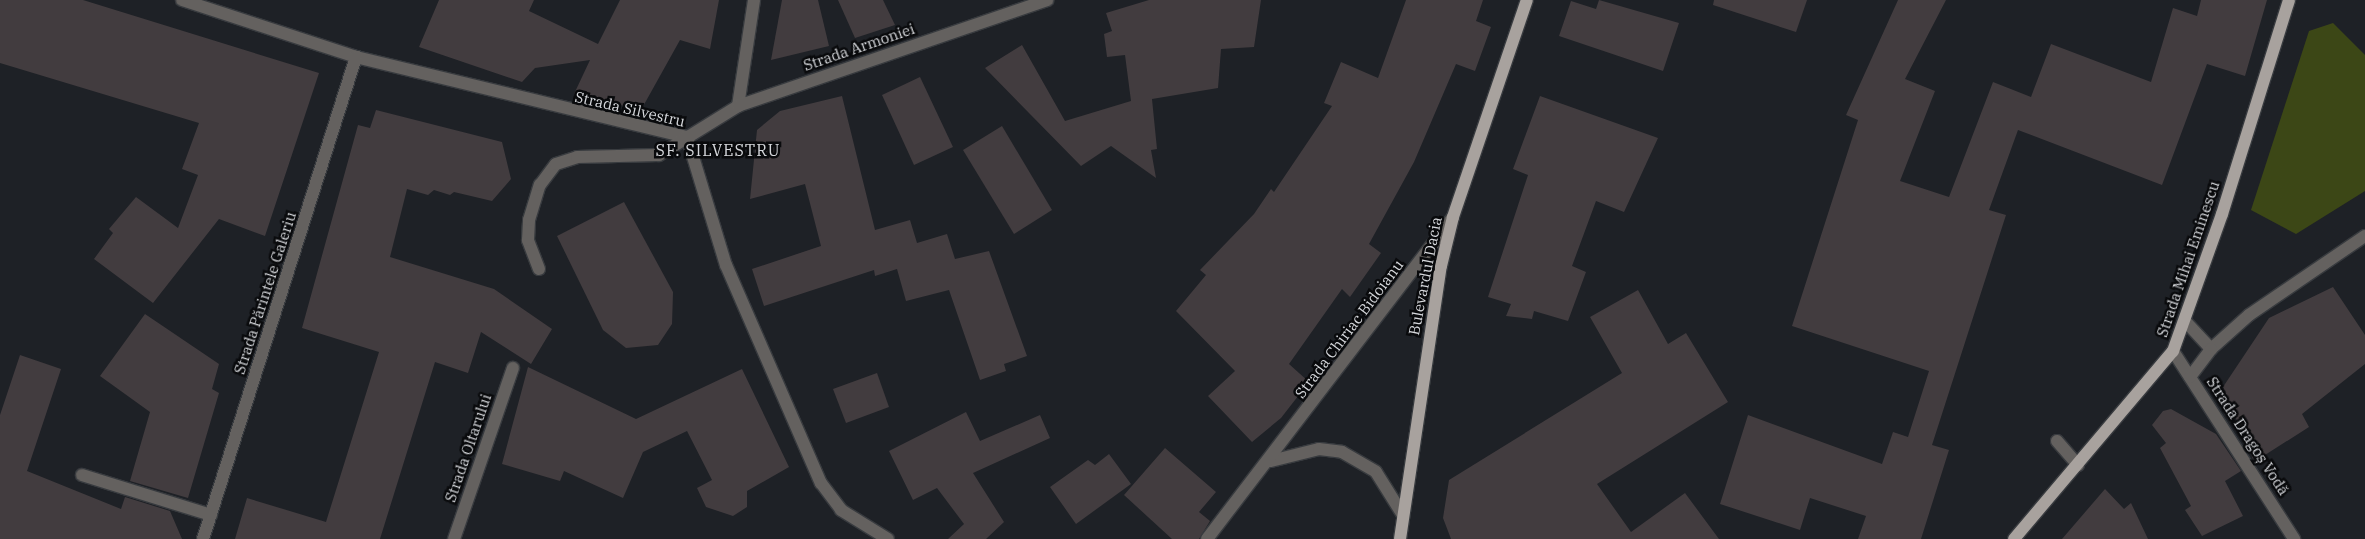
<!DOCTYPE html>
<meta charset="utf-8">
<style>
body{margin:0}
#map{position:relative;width:2365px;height:539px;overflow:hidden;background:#1e2126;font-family:"IBM Plex Serif",serif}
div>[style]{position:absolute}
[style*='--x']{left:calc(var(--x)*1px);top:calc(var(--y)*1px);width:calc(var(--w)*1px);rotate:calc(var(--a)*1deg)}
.green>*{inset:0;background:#3c4716}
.building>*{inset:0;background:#423c3f}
.roads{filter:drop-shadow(1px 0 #383b3f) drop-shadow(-1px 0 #383b3f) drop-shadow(0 1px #383b3f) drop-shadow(0 -1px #383b3f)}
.minor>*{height:12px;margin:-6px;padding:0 6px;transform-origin:6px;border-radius:6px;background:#64615f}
.major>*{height:12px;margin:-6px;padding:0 6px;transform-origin:6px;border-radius:6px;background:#a8a29e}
span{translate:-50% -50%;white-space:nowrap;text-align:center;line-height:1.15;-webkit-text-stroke:5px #090a0c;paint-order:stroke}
.street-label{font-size:15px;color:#d6d8dc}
.neighbourhood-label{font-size:16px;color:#d6d8dc;letter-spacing:1px}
</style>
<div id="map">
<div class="green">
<i style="clip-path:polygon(2333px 23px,2365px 55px,2365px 191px,2296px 234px,2251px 210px,2309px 31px)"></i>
</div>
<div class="building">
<i style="clip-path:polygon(0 0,83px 0,319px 73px,265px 236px,219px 219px,153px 303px,94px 259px,113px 233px,109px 229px,136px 197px,178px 228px,198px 175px,182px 169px,199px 123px,0 63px)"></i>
<i style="clip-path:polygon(439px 0,534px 0,529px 11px,598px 44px,620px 0,719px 0,710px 49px,680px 40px,641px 110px,574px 94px,590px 60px,535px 68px,522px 82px,419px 47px)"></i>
<i style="clip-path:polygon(782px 0,818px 0,829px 46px,771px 60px)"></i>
<i style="clip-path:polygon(838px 0,883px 0,895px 25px,855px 38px)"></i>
<i style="clip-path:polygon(1149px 0,1261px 0,1254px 47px,1221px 49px,1218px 88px,1152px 99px,1157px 149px,1151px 150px,1156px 178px,1111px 146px,1081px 166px,985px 68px,1022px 45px,1065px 121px,1131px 101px,1125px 55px,1107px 57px,1104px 34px,1112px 31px,1106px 13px)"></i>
<i style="clip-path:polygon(1406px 0,1483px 0,1476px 21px,1491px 27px,1475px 71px,1456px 64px,1414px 162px,1369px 244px,1381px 253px,1350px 297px,1342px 289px,1289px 364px,1309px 382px,1281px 418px,1252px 442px,1208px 396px,1235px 371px,1176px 311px,1206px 275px,1200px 270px,1254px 214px,1271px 189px,1274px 192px,1332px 106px,1324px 103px,1341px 62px,1378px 78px)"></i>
<i style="clip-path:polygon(1599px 0,1679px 23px,1663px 71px,1559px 36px,1571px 1px,1596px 9px)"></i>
<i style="clip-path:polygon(1714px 0,1807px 0,1796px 32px,1713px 5px)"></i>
<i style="clip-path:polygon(1898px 0,1946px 0,1905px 79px,1935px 91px,1900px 181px,1949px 197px,1993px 82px,2031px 97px,2051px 44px,2151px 82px,2173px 8px,2197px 16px,2201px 0,2267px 0,2245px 76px,2207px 64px,2162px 185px,2018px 130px,1989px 210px,2006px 215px,1932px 445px,1949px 450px,1921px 539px,1858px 539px,1866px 516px,1810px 498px,1800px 530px,1720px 504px,1748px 415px,1882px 464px,1893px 432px,1908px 437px,1929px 371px,1792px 326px,1858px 120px,1846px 115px)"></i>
<i style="clip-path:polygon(920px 77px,953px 147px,914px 165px,882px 95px)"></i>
<i style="clip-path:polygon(842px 96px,875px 230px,910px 220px,917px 243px,947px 234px,955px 259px,989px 251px,1027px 356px,1004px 364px,1006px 371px,980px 380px,949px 290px,906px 301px,897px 269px,875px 276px,874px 270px,764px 306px,752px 269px,821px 246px,805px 184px,750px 199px,757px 130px,780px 111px)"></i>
<i style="clip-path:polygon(1540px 96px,1658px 138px,1624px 212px,1596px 201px,1572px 266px,1586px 272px,1568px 321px,1534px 311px,1532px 319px,1506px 316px,1511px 304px,1488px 297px,1528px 175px,1513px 169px)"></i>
<i style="clip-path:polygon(376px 110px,502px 142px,511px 179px,492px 201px,454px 192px,450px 195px,434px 190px,428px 195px,407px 189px,390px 257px,494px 289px,552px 329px,531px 364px,481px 332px,468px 373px,435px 362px,380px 539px,235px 539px,247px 498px,326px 522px,379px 352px,302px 328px,358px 125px,370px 128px)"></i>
<i style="clip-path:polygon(1002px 126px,1052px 210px,1014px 234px,963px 150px)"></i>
<i style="clip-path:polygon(624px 202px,673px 292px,672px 324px,658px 345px,626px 348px,603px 330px,557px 236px)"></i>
<i style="clip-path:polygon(2333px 287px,2365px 335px,2365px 364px,2302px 414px,2309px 427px,2254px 462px,2223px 387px,2269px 318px)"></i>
<i style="clip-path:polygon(1638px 290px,1668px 344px,1686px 333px,1728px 402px,1597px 484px,1631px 532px,1685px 493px,1719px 539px,1451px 539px,1443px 518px,1449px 480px,1622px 373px,1590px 317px)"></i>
<i style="clip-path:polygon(145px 314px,219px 364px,212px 389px,219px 393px,188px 498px,130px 481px,150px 412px,100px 376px)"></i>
<i style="clip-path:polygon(20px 355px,61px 369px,27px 471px,121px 509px,125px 497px,170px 511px,182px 539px,0 539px,0 415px)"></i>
<i style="clip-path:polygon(528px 367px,636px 419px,742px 369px,789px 467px,747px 491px,747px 507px,733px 516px,706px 507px,697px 488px,712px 480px,687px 431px,643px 452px,623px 498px,564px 471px,560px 481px,502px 464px)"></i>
<i style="clip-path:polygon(877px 373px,889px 407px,846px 423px,833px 389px)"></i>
<i style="clip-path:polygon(2171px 409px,2216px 434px,2241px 471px,2225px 481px,2243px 516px,2202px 536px,2185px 510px,2191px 506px,2160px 448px,2166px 443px,2152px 425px,2163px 411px)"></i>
<i style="clip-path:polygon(966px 412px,980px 441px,1040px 415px,1050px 438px,973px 473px,1004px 522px,986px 539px,948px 539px,964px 524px,937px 488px,913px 500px,889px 451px)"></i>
<i style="clip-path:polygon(1165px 448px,1216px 492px,1199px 512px,1210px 521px,1199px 539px,1172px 539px,1124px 495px)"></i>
<i style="clip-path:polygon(1109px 454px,1131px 484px,1076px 524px,1050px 487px,1088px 460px,1095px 465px)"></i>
<i style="clip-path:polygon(2105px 489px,2124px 509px,2131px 503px,2148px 539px,2062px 539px)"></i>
</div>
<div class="roads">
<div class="minor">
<i style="--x:182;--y:0;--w:183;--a:18.1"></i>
<i style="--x:356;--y:57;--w:341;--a:13.6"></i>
<i style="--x:738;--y:106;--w:107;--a:-81.4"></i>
<i style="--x:687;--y:137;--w:134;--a:73.1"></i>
<i style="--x:726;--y:265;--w:238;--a:66.5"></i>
<i style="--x:821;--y:483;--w:34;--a:53"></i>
<i style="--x:841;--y:510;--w:55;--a:31.7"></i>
<i style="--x:539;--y:269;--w:31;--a:-111"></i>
<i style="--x:528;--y:240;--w:20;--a:-87"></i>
<i style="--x:529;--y:220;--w:37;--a:-73"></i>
<i style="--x:540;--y:185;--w:26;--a:-53"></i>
<i style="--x:556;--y:164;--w:22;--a:-18"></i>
<i style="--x:577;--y:157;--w:82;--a:-1.4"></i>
<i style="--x:659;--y:155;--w:93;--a:-31.8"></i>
<i style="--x:738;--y:106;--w:327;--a:-18.9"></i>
<i style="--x:2186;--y:322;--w:37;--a:47"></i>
<i style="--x:2211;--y:349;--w:51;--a:-41.8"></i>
<i style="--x:2249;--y:315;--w:140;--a:-34.3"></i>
<i style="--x:2173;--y:351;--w:224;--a:57.2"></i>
<i style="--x:2190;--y:377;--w:35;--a:-53"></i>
<i style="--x:2057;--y:441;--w:32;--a:49"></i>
<i style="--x:1271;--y:461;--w:49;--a:-14"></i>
<i style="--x:1319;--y:449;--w:23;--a:7"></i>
<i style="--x:1342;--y:452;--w:39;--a:30"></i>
<i style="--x:1376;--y:472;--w:51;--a:57.9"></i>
<i style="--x:82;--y:475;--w:135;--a:17.2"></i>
<i style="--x:203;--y:539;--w:506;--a:-72.39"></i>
<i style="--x:454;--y:539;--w:181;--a:-71"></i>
<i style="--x:1207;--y:539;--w:405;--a:-52.6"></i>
</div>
<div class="major">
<i style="--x:1400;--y:539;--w:276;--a:-81.5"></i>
<i style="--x:1441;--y:266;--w:50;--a:-76.2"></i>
<i style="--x:1453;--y:217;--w:229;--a:-71.2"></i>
<i style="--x:2014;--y:539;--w:246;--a:-49.8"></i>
<i style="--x:2173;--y:351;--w:145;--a:-70.3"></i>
<i style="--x:2222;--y:214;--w:224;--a:-72.6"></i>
</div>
</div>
<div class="street-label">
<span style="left:859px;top:47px;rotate:-19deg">Strada Armoniei</span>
<span style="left:630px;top:109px;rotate:13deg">Strada Silvestru</span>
<span style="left:2188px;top:259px;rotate:-71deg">Strada Mihai Eminescu</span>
<span style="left:1425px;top:276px;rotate:-79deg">Bulevardul Dacia</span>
<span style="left:265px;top:293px;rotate:-72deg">Strada Părintele Galeriu</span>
<span style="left:1349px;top:329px;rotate:-53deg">Strada Chiriac Bidoianu</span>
<span style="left:2248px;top:436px;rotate:57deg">Strada Dragoș Vodă</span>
<span style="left:468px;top:448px;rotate:-71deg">Strada Oltarului</span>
</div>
<div class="neighbourhood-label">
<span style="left:718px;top:150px">SF. SILVESTRU</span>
</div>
</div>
